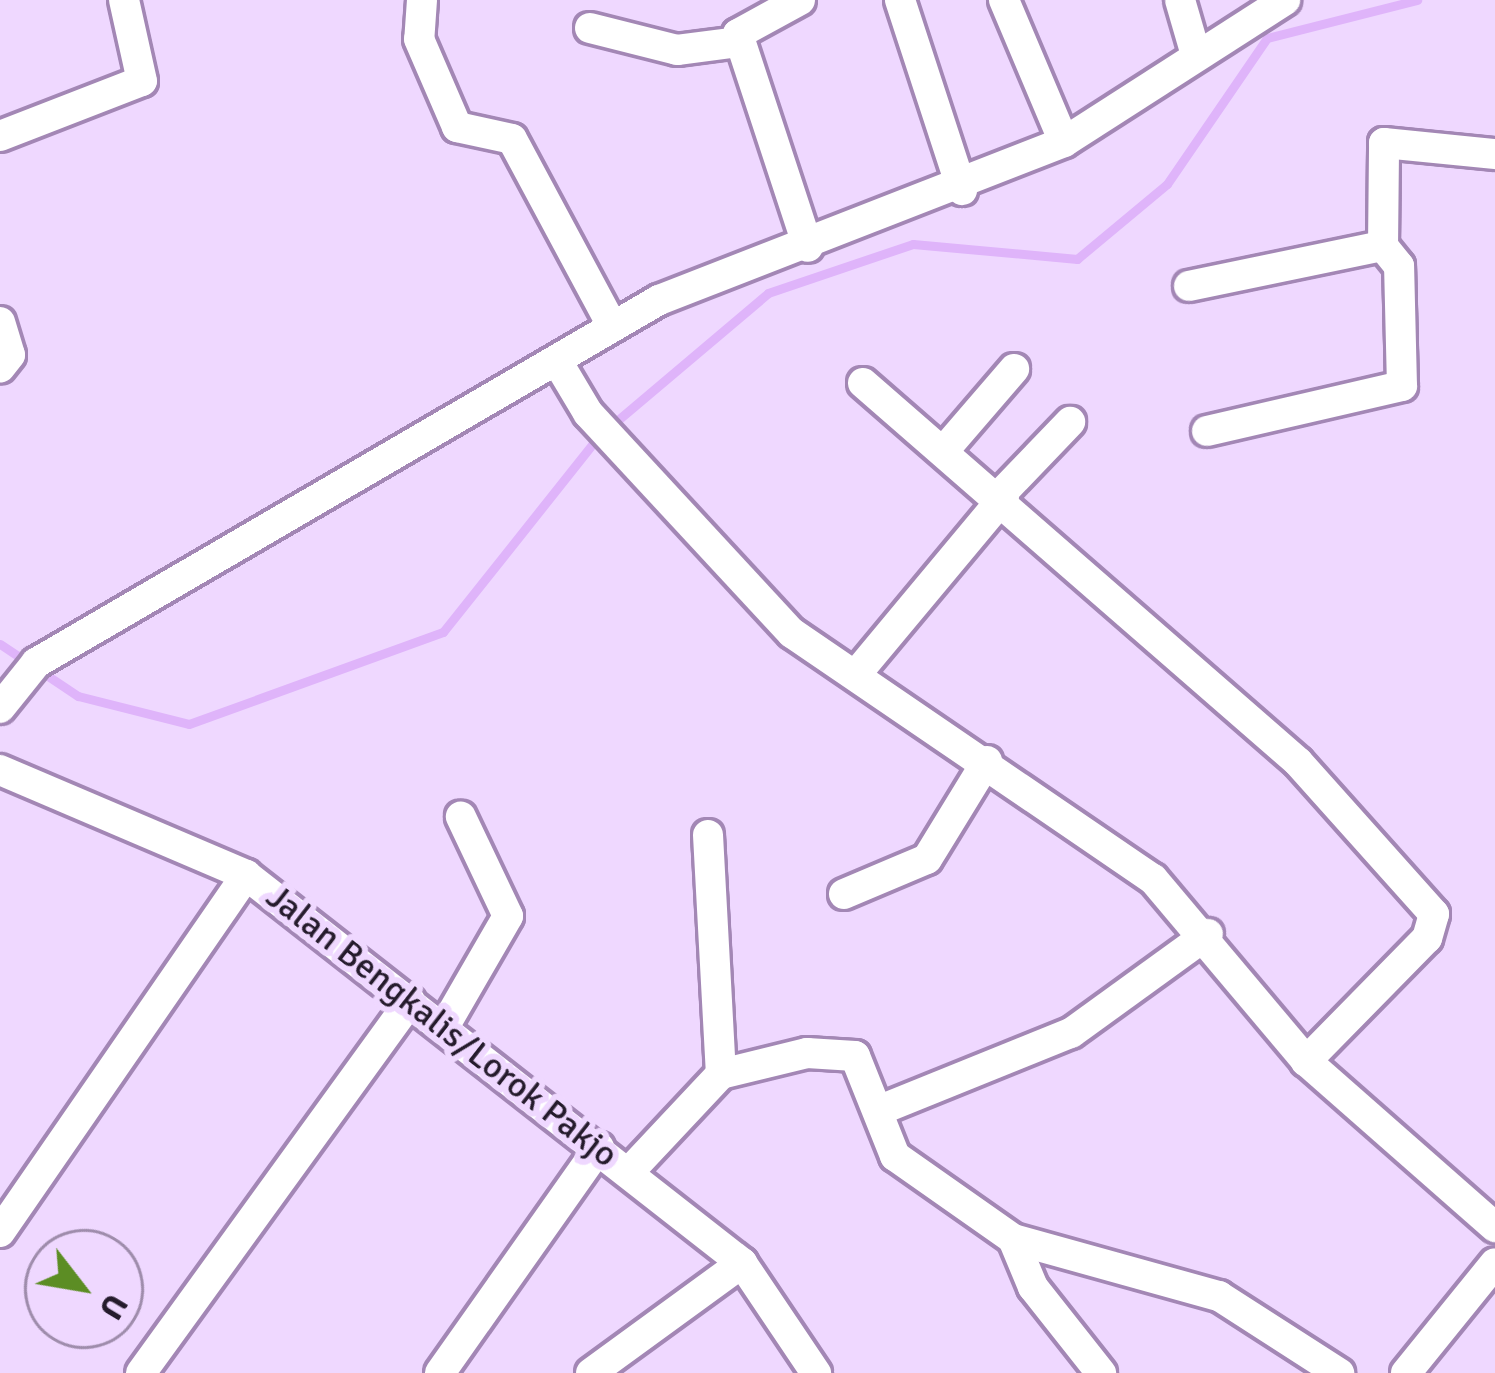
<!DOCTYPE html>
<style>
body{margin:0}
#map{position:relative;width:1495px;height:1373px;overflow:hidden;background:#efd8ff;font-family:Signika,sans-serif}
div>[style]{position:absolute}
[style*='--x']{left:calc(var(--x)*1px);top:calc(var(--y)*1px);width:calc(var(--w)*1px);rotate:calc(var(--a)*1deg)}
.stream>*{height:9px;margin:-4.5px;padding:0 4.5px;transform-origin:4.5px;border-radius:4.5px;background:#dfb4fa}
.roads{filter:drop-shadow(3px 0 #a387b5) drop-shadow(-3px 0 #a387b5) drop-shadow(0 3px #a387b5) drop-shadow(0 -3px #a387b5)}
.street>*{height:30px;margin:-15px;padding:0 15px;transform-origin:15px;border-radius:15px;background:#fff}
span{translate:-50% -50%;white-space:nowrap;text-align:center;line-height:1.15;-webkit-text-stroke:12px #efd8ff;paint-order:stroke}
.street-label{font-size:36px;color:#251b2c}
.north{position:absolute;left:24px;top:1229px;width:120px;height:120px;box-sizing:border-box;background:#efd8ff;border:3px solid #9e8cab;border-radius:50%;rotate:121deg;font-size:33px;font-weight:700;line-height:48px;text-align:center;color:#251b2c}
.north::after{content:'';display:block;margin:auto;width:42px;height:54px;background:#5c8d24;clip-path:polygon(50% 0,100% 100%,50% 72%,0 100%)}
</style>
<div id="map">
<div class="stream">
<i style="--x:0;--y:644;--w:94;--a:33.7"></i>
<i style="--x:78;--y:696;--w:114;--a:14.2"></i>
<i style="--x:189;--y:724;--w:270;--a:-19.9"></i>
<i style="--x:443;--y:632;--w:251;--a:-51.5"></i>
<i style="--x:599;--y:436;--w:221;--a:-40.2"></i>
<i style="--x:768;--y:293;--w:153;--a:-18.7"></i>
<i style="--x:913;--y:244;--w:165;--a:5.2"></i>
<i style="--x:1077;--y:259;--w:117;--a:-39.8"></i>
<i style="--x:1167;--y:184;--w:177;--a:-55.6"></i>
<i style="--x:1267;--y:38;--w:155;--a:-14.2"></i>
</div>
<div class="roads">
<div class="street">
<i style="--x:422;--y:0;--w:39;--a:94"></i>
<i style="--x:419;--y:39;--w:96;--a:66.6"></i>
<i style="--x:457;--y:127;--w:56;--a:12.3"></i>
<i style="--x:512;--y:139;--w:213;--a:61.8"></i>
<i style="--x:800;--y:0;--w:71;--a:151.3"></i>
<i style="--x:738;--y:34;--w:224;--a:71.8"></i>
<i style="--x:900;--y:0;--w:200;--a:71.9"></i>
<i style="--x:1004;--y:0;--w:154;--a:67.1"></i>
<i style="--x:1180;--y:0;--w:57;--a:73.8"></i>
<i style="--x:590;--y:28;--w:90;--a:14.2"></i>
<i style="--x:677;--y:50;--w:63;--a:-7.4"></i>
<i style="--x:0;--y:136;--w:152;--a:-21.2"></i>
<i style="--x:142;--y:81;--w:83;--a:-102.5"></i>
<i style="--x:1189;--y:286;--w:198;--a:-11.7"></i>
<i style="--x:1383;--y:246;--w:103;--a:-89.4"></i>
<i style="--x:1384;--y:143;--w:112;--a:5.7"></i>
<i style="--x:0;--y:322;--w:34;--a:73"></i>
<i style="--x:10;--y:355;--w:16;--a:128"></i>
<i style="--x:557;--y:361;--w:61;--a:59.2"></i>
<i style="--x:588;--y:413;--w:300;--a:47.2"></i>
<i style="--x:792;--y:633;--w:437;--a:34.3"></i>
<i style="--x:1153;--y:879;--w:238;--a:49.9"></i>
<i style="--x:1306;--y:1061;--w:252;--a:41.3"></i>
<i style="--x:863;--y:383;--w:577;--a:41.06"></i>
<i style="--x:1298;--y:762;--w:204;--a:48.2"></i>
<i style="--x:1434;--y:914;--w:25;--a:106"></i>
<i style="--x:1427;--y:938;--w:173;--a:134.5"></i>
<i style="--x:1207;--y:431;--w:200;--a:-13"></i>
<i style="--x:1402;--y:386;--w:120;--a:-91.4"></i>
<i style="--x:1399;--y:266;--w:26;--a:-129"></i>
<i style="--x:947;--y:447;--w:103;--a:-49.3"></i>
<i style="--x:1001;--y:494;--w:100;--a:-46.2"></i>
<i style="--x:858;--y:672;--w:228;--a:-50.2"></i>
<i style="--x:0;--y:708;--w:58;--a:-51.3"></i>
<i style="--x:36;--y:663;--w:721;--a:-30.23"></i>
<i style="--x:659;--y:300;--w:435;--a:-21.3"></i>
<i style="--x:1064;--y:142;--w:263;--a:-32.7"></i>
<i style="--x:0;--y:770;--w:267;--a:23.1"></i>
<i style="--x:246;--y:875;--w:630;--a:38.03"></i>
<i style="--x:742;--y:1263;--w:133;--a:56.1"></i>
<i style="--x:708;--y:835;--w:239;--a:86.9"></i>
<i style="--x:844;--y:894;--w:90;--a:-22.9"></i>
<i style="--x:927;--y:859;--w:115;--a:-58.5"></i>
<i style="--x:444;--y:1027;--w:128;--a:-60"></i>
<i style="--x:508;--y:916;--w:110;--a:-115.4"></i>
<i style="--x:880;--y:1110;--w:206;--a:-22"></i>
<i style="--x:1071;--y:1033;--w:169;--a:-35.9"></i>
<i style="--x:629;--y:1172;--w:134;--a:-46.8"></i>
<i style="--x:721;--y:1074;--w:89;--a:-13.7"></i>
<i style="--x:807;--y:1053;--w:48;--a:3.6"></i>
<i style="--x:855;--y:1056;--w:108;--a:68.2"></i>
<i style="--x:895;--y:1156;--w:144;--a:35.1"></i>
<i style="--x:1013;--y:1239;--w:52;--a:67.4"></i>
<i style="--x:1033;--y:1287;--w:110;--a:51.7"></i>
<i style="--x:0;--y:1232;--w:434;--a:-55.4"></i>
<i style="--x:1013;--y:1239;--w:214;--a:15.5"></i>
<i style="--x:1219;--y:1296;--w:143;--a:32.7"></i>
<i style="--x:141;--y:1373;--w:459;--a:-54.1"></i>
<i style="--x:440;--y:1373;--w:276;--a:-54.8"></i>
<i style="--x:591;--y:1373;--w:187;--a:-36.1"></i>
<i style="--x:1406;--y:1373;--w:141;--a:-51"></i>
</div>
</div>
<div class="street-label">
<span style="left:442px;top:1026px;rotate:38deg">Jalan Bengkalis/Lorok Pakjo</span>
</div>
<div class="north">U</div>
</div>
